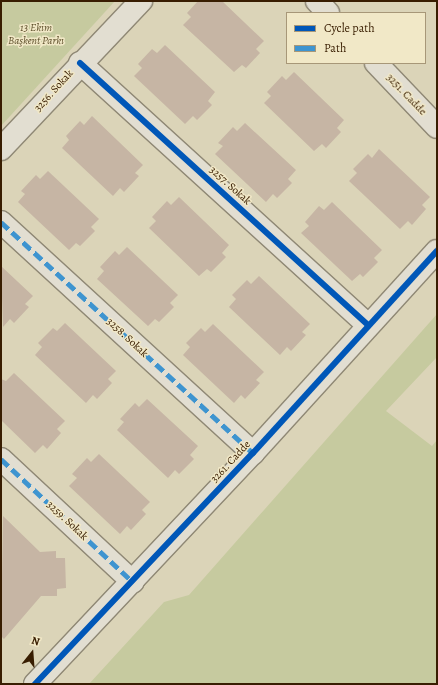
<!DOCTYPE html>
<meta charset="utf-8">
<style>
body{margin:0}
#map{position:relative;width:438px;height:685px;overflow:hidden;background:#dbd4b8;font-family:Alegreya,serif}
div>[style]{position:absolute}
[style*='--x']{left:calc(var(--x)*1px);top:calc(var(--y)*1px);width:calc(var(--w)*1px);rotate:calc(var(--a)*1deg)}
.green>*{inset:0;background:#c6ca9f}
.building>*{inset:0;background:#c6b5a4}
.roads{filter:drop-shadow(1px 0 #8f8875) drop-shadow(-1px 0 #8f8875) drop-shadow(0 1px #8f8875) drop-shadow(0 -1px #8f8875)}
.minor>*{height:22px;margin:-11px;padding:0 11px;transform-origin:11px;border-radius:11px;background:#e2ded1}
.quiet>*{height:5px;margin-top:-2.5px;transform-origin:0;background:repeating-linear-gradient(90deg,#3e94d0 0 10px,transparent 0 15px)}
.cycleway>*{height:6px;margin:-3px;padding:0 3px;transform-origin:3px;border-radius:3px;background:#0057b8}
span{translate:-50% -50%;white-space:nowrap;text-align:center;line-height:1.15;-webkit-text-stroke:3px #f1e8c7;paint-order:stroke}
.park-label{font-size:11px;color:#5d4e2a;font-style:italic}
.street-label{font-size:11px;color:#381d01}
.frame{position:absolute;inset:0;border:2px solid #381d01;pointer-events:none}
.legend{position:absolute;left:286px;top:12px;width:140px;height:52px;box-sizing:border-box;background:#f1e8c7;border:1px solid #a79778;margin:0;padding:5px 7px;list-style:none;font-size:12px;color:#381d01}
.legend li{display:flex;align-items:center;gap:8px;height:20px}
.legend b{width:20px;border:1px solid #a79778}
.north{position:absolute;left:12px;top:633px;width:40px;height:40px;-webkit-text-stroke:3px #f1e8c7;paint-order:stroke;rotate:17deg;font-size:11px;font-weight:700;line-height:16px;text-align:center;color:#381d01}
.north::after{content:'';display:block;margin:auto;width:14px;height:18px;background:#381d01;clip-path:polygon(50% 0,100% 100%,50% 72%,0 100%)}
</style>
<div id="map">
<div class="green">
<i style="clip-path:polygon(1px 1px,115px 1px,1px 126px)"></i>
<i style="clip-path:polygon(437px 314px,437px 357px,386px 411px,432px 446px,437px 440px,437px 684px,89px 684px,164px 602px,189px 595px)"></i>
</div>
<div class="building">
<i style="clip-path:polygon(198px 1px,222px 1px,264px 41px,256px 49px,260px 53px,246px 68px,242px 65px,234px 72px,183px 25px,191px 17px,187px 13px)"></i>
<i style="clip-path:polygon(165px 45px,215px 92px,208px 101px,212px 105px,197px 120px,193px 116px,185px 124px,134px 76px,142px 68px,138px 64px,152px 49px,157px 53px)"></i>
<i style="clip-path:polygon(294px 72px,344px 120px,337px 128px,341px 132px,326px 148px,322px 144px,314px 151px,264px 103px,271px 96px,267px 92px,282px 76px,286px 80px)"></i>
<i style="clip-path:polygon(92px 116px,143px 165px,135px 173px,139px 176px,124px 192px,120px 188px,113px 196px,62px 148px,69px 140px,66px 136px,80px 121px,84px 125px)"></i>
<i style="clip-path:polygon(245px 123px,296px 170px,288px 179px,292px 183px,277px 198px,273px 194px,266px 202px,215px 154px,223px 146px,218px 143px,233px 127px,237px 131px)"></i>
<i style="clip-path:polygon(379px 149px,430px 197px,422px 205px,426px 209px,412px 225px,408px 221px,400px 229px,349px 181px,357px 173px,353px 169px,368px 154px,372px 158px)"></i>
<i style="clip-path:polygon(48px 171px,99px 219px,91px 227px,95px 231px,80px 246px,76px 243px,69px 250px,18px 202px,25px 194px,21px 191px,36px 175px,40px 179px)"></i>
<i style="clip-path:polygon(179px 197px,229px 245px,222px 253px,226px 257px,211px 272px,207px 269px,199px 276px,149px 228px,156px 221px,152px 217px,167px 201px,171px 205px)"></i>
<i style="clip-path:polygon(332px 202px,382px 250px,374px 258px,378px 262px,363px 277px,360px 274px,352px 281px,301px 233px,309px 226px,305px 222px,319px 206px,324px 210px)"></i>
<i style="clip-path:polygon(127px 247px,178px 295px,170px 303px,174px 307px,159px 322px,155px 319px,148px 326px,97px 279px,104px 271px,100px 267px,115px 251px,119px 255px)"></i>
<i style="clip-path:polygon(1px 266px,33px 296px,25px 304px,29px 307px,14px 323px,10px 319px,3px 327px)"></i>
<i style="clip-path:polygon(259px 276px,310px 324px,302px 332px,306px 335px,291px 351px,287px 347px,280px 355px,229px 307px,236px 299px,232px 295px,247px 280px,251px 284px)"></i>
<i style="clip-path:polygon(65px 323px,116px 371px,108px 379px,112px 383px,97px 399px,93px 395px,86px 403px,35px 355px,42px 347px,38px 343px,53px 328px,57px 331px)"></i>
<i style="clip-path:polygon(213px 324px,264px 372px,256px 380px,260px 383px,245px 399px,241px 395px,234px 403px,183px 355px,190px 347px,186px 343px,201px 328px,205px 332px)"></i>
<i style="clip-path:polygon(14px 373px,65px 421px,57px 429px,61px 433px,47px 449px,43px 445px,35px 453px,1px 420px,1px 379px,6px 381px)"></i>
<i style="clip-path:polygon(147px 399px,198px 446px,190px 455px,194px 459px,179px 474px,175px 470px,168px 478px,117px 430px,124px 422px,120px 419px,135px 403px,139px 407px)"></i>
<i style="clip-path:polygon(99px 454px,150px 502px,142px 510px,146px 514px,131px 530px,127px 526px,120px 534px,69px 486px,77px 478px,72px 474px,87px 458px,91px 462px)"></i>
<i style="clip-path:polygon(3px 516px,40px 552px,56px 551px,56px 558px,65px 558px,66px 588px,57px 589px,57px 596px,41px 596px,4px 639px,1px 636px)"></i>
</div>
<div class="roads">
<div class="minor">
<i style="--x:317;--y:1;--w:16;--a:47"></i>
<i style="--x:80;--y:63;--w:389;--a:42.3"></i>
<i style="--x:376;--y:63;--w:88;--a:46.4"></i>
<i style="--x:1;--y:149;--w:204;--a:-46.6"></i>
<i style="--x:1;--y:222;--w:342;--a:42.5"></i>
<i style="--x:1;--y:459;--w:180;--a:43"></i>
<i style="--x:35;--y:684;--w:318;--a:-46.7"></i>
<i style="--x:253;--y:453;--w:273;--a:-47.7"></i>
</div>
</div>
<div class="quiet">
<i style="--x:1;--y:222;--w:342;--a:42.5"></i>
<i style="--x:1;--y:459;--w:180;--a:43"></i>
</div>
<div class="cycleway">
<i style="--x:80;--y:63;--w:389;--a:42.3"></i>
<i style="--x:35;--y:684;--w:318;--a:-46.7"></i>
<i style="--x:253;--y:453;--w:273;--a:-47.7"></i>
</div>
<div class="park-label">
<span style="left:36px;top:35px">13 Ekim<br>Başkent Parkı</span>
</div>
<div class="street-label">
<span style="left:54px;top:91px;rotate:-48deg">3256. Sokak</span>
<span style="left:406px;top:95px;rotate:46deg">3251. Cadde</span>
<span style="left:230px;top:186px;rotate:42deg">3257. Sokak</span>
<span style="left:127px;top:338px;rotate:43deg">3258. Sokak</span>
<span style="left:231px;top:462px;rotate:-47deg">3261. Cadde</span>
<span style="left:67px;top:521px;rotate:43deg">3259. Sokak</span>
</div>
<div class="frame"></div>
<ul class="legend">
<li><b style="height:5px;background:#0057b8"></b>Cycle path</li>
<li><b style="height:5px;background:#3e94d0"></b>Path</li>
</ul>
<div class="north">N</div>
</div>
